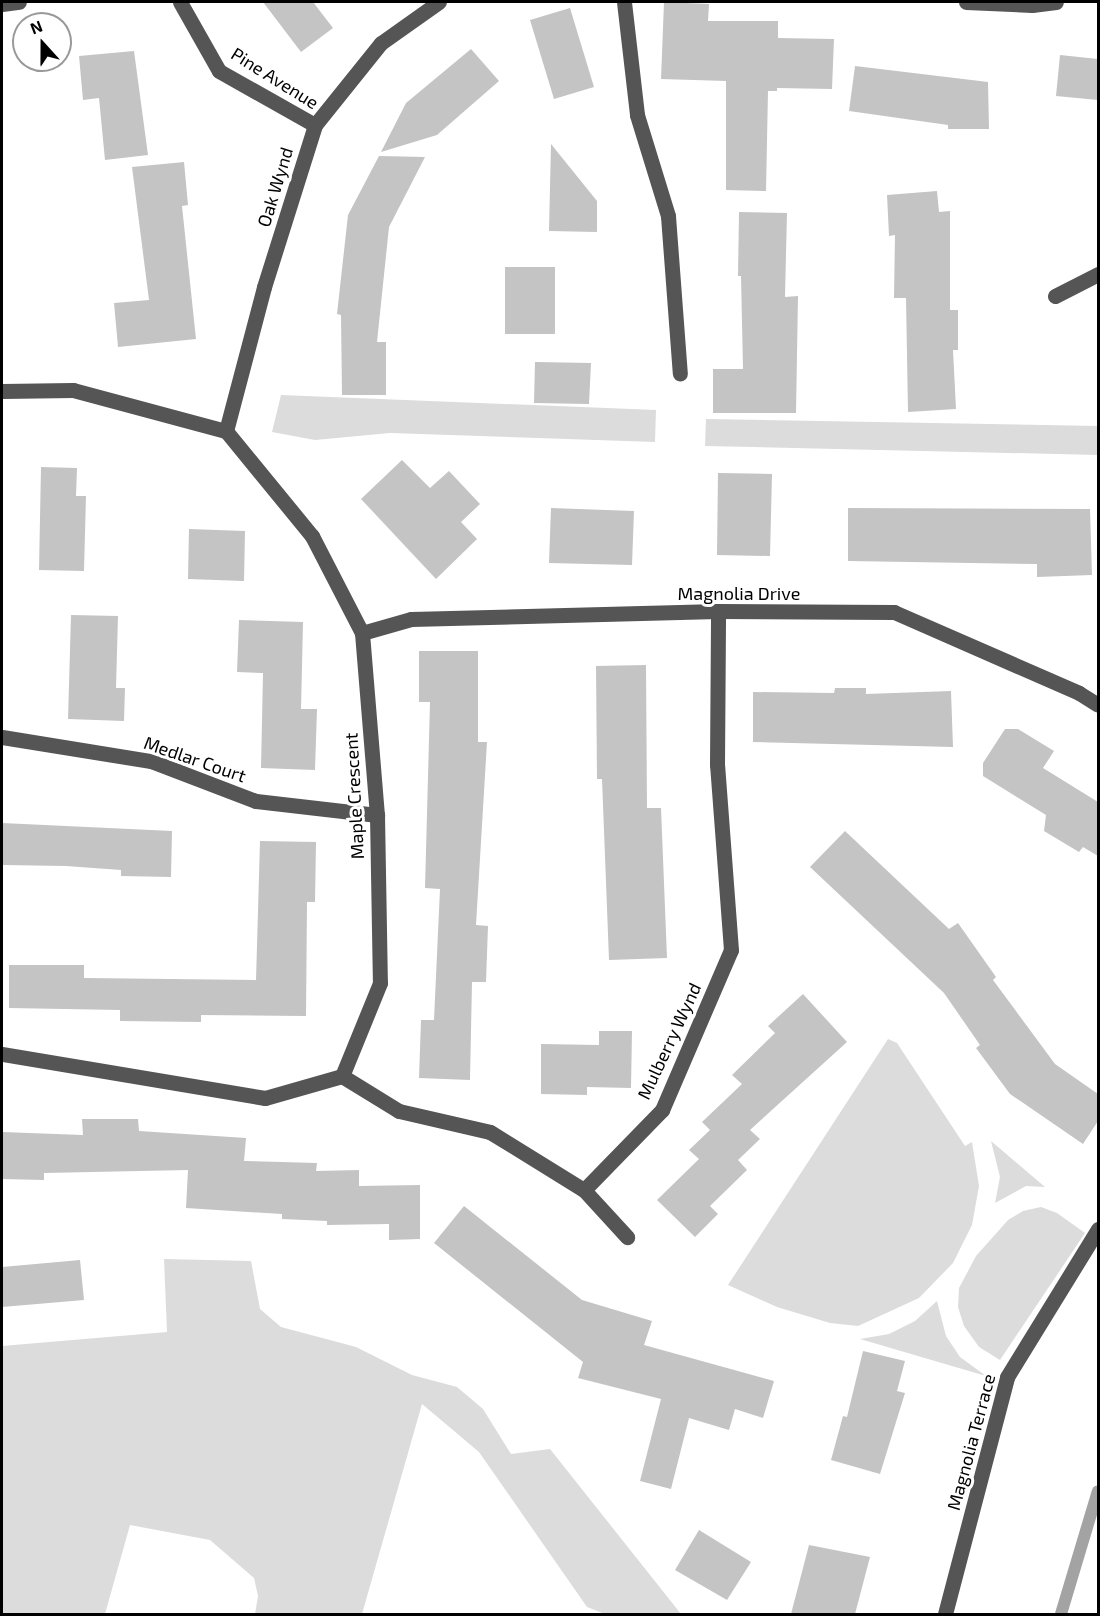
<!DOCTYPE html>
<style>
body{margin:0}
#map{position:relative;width:1100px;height:1616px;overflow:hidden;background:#fff;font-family:"Exo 2",sans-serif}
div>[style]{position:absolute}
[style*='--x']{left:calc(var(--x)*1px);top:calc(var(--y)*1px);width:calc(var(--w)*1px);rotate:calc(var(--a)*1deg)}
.green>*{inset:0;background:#dcdcdc}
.stream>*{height:12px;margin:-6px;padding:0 6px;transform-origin:6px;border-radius:6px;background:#a3a3a3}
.building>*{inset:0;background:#c4c4c4}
.minor>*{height:15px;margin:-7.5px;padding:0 7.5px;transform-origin:7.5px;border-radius:7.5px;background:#555}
span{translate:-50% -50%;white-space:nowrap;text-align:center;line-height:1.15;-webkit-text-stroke:6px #fff;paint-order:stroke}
.street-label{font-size:18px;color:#000}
.frame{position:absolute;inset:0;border:3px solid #000;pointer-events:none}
.north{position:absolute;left:12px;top:12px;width:60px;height:60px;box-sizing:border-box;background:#fff;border:2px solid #999;border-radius:50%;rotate:339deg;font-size:16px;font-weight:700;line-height:24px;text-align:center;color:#000}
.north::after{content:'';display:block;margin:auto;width:21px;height:27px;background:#000;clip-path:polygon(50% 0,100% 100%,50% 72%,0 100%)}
</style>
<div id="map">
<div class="green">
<i style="clip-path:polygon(281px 395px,656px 410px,655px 442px,390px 433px,315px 440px,272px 432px)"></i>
<i style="clip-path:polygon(706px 419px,1098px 426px,1098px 455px,705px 446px)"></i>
<i style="clip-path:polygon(888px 1039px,897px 1043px,965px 1146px,972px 1142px,979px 1186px,972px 1225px,953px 1263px,919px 1298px,858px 1326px,830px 1323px,777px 1307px,728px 1285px)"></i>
<i style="clip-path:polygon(991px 1141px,1045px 1187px,1026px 1186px,995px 1203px,1000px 1177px)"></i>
<i style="clip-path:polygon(1041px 1207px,1057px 1213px,1085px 1233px,1000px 1360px,979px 1347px,964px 1326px,958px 1307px,959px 1288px,976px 1256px,1008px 1220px,1023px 1211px)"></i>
<i style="clip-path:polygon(164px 1259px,251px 1261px,260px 1309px,281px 1327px,356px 1347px,412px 1375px,457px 1387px,483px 1409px,511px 1454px,550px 1449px,681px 1614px,605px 1614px,587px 1607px,479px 1452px,422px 1404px,362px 1614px,255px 1614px,258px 1596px,254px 1578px,210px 1540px,130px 1525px,105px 1614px,2px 1614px,2px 1346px,167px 1332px)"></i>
<i style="clip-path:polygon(937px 1301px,946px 1336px,960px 1357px,986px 1376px,860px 1339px,889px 1334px,915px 1321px)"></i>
</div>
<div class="stream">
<i style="--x:1061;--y:1614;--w:128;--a:-73.3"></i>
</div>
<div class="building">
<i style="clip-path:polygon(263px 2px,313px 2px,333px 28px,301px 52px)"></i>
<i style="clip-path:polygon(664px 2px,709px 4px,708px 21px,778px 21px,778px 38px,834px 39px,832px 89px,777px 88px,777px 91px,768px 91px,766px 191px,726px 190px,726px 81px,661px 79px)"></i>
<i style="clip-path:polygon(570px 8px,594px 87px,554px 99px,530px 20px)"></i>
<i style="clip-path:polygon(471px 49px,499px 81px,437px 135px,381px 152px,406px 103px)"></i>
<i style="clip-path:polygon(134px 51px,148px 155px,105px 160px,99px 98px,83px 100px,79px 56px)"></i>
<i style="clip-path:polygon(1060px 55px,1098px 59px,1098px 100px,1056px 96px)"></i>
<i style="clip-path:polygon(855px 66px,988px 82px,989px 129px,948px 129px,948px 125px,849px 111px)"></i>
<i style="clip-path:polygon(551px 144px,597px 201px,597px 232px,549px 231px)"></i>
<i style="clip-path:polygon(379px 156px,425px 157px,389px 227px,377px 342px,386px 342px,386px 395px,342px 395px,341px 315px,337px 314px,348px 215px)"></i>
<i style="clip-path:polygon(184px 162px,188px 205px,182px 206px,196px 339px,118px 347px,114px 303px,149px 300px,132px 167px)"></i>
<i style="clip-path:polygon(937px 191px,939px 212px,950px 211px,950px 310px,958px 310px,958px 350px,953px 350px,956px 409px,908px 412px,906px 298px,894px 298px,895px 235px,889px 236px,887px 195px)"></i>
<i style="clip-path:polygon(739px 212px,787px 213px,785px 297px,798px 296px,796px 413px,713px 413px,713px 369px,743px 369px,741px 276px,738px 276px)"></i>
<i style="clip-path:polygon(505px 267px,555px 267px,555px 334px,505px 334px)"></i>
<i style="clip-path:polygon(535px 362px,591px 363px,589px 404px,534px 403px)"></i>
<i style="clip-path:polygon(402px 460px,430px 488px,449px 471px,480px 504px,461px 522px,477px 539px,436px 579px,361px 499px)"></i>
<i style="clip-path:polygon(41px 467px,77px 468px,76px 496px,86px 496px,84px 571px,39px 570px)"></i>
<i style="clip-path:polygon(718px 473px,772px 474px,770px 556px,717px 555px)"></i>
<i style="clip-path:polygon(551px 508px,634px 511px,632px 565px,549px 563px)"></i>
<i style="clip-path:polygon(848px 508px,1090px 509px,1092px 575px,1037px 577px,1037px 564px,848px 561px)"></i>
<i style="clip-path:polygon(189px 529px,245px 531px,244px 581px,188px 579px)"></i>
<i style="clip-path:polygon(71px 615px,118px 616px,116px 688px,125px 688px,124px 721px,68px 719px)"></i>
<i style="clip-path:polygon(239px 620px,303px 622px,301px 709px,317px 709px,315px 770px,261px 768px,263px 673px,237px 672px)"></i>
<i style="clip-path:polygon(419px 651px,478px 651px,478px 742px,487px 742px,476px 925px,488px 926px,486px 982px,472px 982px,470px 1080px,419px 1078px,421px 1020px,434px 1020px,440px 889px,425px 888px,430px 702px,419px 702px)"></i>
<i style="clip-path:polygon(646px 665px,647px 808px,661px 808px,667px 958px,609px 960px,602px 779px,597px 779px,596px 666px)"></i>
<i style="clip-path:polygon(835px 688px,866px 688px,866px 694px,951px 691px,953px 747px,753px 742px,753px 692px,834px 693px)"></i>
<i style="clip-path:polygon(1005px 729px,1018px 729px,1054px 751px,1043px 768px,1098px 802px,1098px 856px,1083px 847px,1079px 852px,1044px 831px,1046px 815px,983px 776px,983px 763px)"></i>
<i style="clip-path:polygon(2px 823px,172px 831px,171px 877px,121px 876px,121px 870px,66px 866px,2px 865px)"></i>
<i style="clip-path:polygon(845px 831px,949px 929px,958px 923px,996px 977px,993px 980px,1055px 1064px,1098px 1094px,1098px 1121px,1083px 1144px,1010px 1094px,976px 1048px,980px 1045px,944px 993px,810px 867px)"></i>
<i style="clip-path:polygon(260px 841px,316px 842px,315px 902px,307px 902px,306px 1016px,201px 1015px,201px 1022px,120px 1021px,120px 1010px,9px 1008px,9px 965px,84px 965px,84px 978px,256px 980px)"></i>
<i style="clip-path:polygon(803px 994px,847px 1042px,750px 1130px,760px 1139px,738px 1160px,747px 1170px,710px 1206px,718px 1214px,695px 1237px,657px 1200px,699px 1159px,689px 1150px,710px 1130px,702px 1122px,742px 1084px,732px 1075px,775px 1033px,768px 1026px)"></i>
<i style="clip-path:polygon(599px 1031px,632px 1031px,631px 1088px,587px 1087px,587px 1095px,541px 1094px,541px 1044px,599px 1045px)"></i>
<i style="clip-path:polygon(82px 1119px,138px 1119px,139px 1131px,246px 1138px,244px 1161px,317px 1163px,316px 1171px,359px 1170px,359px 1186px,420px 1185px,420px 1239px,389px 1240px,389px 1224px,327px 1225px,327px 1221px,282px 1219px,282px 1214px,186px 1208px,188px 1170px,44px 1173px,44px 1180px,2px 1179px,2px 1132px,83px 1135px)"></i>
<i style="clip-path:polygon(464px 1206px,582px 1300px,652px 1321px,644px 1345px,774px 1381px,763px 1418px,735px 1409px,729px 1430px,689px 1418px,671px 1489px,640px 1481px,661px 1399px,578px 1378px,583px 1362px,434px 1243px)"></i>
<i style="clip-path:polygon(80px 1260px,84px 1300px,2px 1307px,2px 1267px)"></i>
<i style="clip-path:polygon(863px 1351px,905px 1361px,897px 1391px,905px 1393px,880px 1474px,831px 1460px,843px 1416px,847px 1417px)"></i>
<i style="clip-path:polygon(699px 1530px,751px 1562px,727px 1600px,675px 1570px)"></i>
<i style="clip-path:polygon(809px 1545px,870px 1557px,855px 1614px,791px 1614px)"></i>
</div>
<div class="minor">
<i style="--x:180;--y:2;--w:79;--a:60.5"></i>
<i style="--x:219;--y:71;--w:110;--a:29.4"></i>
<i style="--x:624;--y:2;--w:114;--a:83.4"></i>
<i style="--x:637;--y:115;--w:106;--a:72.9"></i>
<i style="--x:668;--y:216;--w:158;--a:85.7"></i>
<i style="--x:966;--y:2;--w:66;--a:2.6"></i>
<i style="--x:1032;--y:5;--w:24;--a:-7"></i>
<i style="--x:2;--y:4;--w:17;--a:-7"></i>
<i style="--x:1055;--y:296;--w:48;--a:-27.1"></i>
<i style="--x:2;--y:391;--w:71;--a:-0.8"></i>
<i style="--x:73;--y:390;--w:158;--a:15"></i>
<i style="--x:226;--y:431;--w:136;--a:50.7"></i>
<i style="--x:312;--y:536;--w:109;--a:62.7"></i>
<i style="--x:362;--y:633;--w:183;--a:85.3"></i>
<i style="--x:377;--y:815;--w:168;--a:89"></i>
<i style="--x:380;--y:983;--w:100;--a:112.2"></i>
<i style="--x:342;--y:1076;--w:80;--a:164.1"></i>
<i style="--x:265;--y:1098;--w:267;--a:-170.5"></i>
<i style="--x:226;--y:431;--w:149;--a:-75.2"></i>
<i style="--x:264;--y:287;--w:170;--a:-72.5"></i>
<i style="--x:315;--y:125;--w:105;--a:-51.2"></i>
<i style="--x:381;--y:43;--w:71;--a:-35.3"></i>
<i style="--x:362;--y:633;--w:51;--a:-15.9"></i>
<i style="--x:411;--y:619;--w:307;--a:-1.5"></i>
<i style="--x:718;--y:611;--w:176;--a:0.3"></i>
<i style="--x:894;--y:612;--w:202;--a:23.6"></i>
<i style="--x:1079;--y:693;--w:22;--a:32"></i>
<i style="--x:2;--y:737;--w:151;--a:9.2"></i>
<i style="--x:151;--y:761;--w:112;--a:20.9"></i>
<i style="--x:256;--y:801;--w:122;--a:6.6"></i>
<i style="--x:342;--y:1076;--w:67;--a:31.6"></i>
<i style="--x:399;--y:1111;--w:93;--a:13"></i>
<i style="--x:490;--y:1132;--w:110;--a:31.7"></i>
<i style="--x:584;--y:1190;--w:112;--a:-45.7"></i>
<i style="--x:662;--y:1110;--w:174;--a:-66.7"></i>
<i style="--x:731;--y:950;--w:186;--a:-94.3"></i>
<i style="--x:717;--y:765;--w:154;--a:-89.6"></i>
<i style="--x:584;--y:1190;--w:64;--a:47.5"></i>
<i style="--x:945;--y:1614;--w:245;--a:-75.3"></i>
<i style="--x:1007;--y:1377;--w:174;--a:-58.4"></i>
</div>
<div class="street-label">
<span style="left:275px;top:78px;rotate:32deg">Pine Avenue</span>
<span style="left:275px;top:187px;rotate:-73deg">Oak Wynd</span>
<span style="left:739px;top:593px">Magnolia Drive</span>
<span style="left:195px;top:759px;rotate:19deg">Medlar Court</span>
<span style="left:354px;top:796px;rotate:-93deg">Maple Crescent</span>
<span style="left:669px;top:1041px;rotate:-65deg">Mulberry Wynd</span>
<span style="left:971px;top:1442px;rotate:-75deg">Magnolia Terrace</span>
</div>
<div class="frame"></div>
<div class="north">N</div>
</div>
